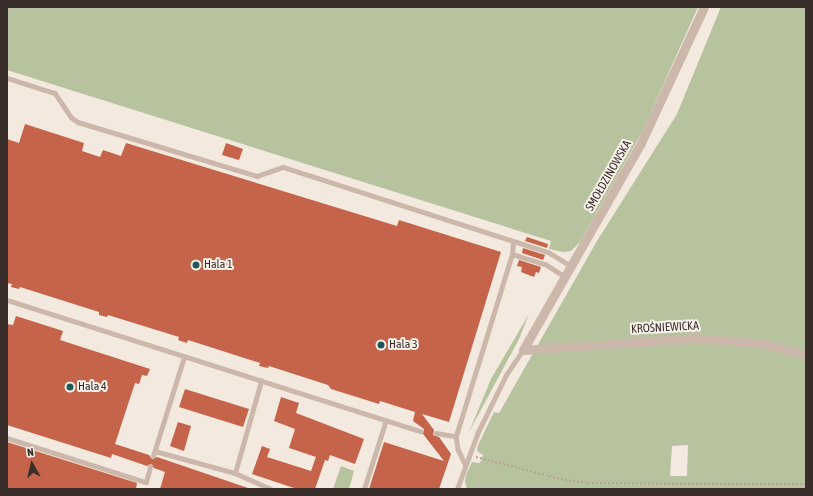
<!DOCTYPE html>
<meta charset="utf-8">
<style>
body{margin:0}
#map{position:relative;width:813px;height:496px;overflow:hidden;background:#f3e9df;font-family:"Asap Condensed",sans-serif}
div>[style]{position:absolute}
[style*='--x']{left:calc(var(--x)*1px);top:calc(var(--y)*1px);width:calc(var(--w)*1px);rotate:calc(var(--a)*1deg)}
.green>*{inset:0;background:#b7c29e}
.building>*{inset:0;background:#c5644a}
.path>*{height:1.5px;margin-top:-0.75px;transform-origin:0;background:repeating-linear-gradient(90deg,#b7a294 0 2px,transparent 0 4px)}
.lane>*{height:4.5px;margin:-2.25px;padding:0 2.25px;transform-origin:2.25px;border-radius:2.25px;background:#cbb8aa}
.street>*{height:9px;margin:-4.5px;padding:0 4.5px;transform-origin:4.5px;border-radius:4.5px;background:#cbb8aa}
.dots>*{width:11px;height:11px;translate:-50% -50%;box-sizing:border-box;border:2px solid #faf3ec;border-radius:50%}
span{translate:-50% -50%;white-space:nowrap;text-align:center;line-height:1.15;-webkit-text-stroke:4px #faf3ec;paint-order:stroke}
.street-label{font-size:12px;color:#392e2a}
.poi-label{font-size:12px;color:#392e2a}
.left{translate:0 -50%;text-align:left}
.frame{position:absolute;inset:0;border:8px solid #392e2a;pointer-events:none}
.north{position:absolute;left:12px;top:444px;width:40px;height:40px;-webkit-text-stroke:3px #faf3ec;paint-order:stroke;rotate:352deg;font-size:11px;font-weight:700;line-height:16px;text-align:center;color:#392e2a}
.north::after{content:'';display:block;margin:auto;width:14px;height:18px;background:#392e2a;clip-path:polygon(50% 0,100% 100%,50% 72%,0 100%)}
</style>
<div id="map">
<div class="green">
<i style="clip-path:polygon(7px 7px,698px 7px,643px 130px,622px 168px,580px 242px,571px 251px,563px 252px,549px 249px,551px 241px,7px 70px)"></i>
<i style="clip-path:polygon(evenodd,721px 7px,806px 7px,806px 489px,467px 489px,465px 482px,466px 475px,472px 462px,480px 463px,483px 455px,477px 451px,478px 445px,494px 412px,499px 413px,597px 241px,677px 114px,721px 7px,688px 445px,687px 476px,670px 476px,672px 446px,688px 445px)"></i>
<i style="clip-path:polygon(529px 314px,519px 339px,469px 432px,491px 379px)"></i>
<i style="clip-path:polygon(341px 466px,354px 471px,349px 489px,333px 489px)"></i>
</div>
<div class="building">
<i style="clip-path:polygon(25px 124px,84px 143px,82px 151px,100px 157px,103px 150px,121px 156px,126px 143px,397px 226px,399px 220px,501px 252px,449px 422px,422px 414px,434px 430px,433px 435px,439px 437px,451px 454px,439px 489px,369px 489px,384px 442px,444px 461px,423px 434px,424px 429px,413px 421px,415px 412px,380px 401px,379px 404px,331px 389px,328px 385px,269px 366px,268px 368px,259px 366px,260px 363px,188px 340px,187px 343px,178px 340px,179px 337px,108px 315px,107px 317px,99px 315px,99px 312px,20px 287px,19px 289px,11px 287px,12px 284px,7px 283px,7px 139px,19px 143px)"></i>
<i style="clip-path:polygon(226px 143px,243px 149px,239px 160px,222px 155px)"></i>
<i style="clip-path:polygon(527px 237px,548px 244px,547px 248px,525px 241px)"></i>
<i style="clip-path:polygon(523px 248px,545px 255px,543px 260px,522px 253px)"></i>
<i style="clip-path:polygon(519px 260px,541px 267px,539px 273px,536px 272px,534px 277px,521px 272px,522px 267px,517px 266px)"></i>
<i style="clip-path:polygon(16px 316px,63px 331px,60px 340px,150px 369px,147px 376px,142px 375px,139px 384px,135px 383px,115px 444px,149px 455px,152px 459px,157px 457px,251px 489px,160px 489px,165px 472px,154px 468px,151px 464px,147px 466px,112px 454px,111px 458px,7px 425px,7px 324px,13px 325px)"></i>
<i style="clip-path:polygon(185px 389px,249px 409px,243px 427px,179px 407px)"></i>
<i style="clip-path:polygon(281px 397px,299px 403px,296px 413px,364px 439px,355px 464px,330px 455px,328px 461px,325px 460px,315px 489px,297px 489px,252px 474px,262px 446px,270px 449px,267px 457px,311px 471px,316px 457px,289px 448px,295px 429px,274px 421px)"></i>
<i style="clip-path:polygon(178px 422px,191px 426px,184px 451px,170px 446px)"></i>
<i style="clip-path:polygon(7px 442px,137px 483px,136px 489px,7px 489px)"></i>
</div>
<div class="path">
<i style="--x:476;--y:457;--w:92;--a:14.5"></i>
<i style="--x:565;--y:480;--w:23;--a:7"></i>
<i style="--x:588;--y:483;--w:218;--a:0.3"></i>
</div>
<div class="lane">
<i style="--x:7;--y:78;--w:50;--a:17.4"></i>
<i style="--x:55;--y:93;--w:29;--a:56"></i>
<i style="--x:71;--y:117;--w:9;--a:36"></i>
<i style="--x:78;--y:122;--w:187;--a:16.8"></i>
<i style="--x:257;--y:176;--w:28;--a:-19"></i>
<i style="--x:283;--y:167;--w:278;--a:17.8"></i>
<i style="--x:548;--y:252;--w:27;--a:31"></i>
<i style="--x:512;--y:254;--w:34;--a:17"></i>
<i style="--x:545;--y:264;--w:22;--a:32"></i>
<i style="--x:7;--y:300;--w:434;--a:17.6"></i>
<i style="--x:436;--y:433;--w:20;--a:9"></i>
<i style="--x:456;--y:436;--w:190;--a:-72.9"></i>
<i style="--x:512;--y:254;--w:12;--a:-85"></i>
<i style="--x:456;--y:436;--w:13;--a:81"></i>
<i style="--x:458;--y:449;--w:17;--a:65"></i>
<i style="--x:7;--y:438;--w:146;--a:17.6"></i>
<i style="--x:146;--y:482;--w:16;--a:-75"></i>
<i style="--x:155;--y:451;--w:83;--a:15.4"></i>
<i style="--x:235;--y:473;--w:39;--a:24"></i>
<i style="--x:153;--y:456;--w:104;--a:-72.6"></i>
<i style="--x:235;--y:473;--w:96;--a:-74.2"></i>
<i style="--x:364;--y:489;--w:72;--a:-72.3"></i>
<i style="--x:457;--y:489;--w:61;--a:-69.8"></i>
<i style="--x:478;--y:432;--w:64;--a:-63.8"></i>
<i style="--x:506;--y:375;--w:30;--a:-56"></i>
</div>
<div class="street">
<i style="--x:704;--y:7;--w:150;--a:114.9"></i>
<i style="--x:641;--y:143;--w:238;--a:119.7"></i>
<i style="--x:523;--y:350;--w:173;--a:-4"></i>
<i style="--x:696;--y:338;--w:70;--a:4.9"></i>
<i style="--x:766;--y:344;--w:41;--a:15.4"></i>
</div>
<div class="dots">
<i style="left:196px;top:265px;background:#1f585b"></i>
<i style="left:381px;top:345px;background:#1f585b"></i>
<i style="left:70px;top:387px;background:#1f585b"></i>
</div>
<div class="street-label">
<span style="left:609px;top:176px;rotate:-60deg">SMOŁDZINOWSKA</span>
<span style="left:665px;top:328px;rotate:-3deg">KROŚNIEWICKA</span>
</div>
<div class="poi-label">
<span class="left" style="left:204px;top:265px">Hala 1</span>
<span class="left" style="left:389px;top:345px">Hala 3</span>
<span class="left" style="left:78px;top:387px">Hala 4</span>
</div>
<div class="frame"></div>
<div class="north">N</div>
</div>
